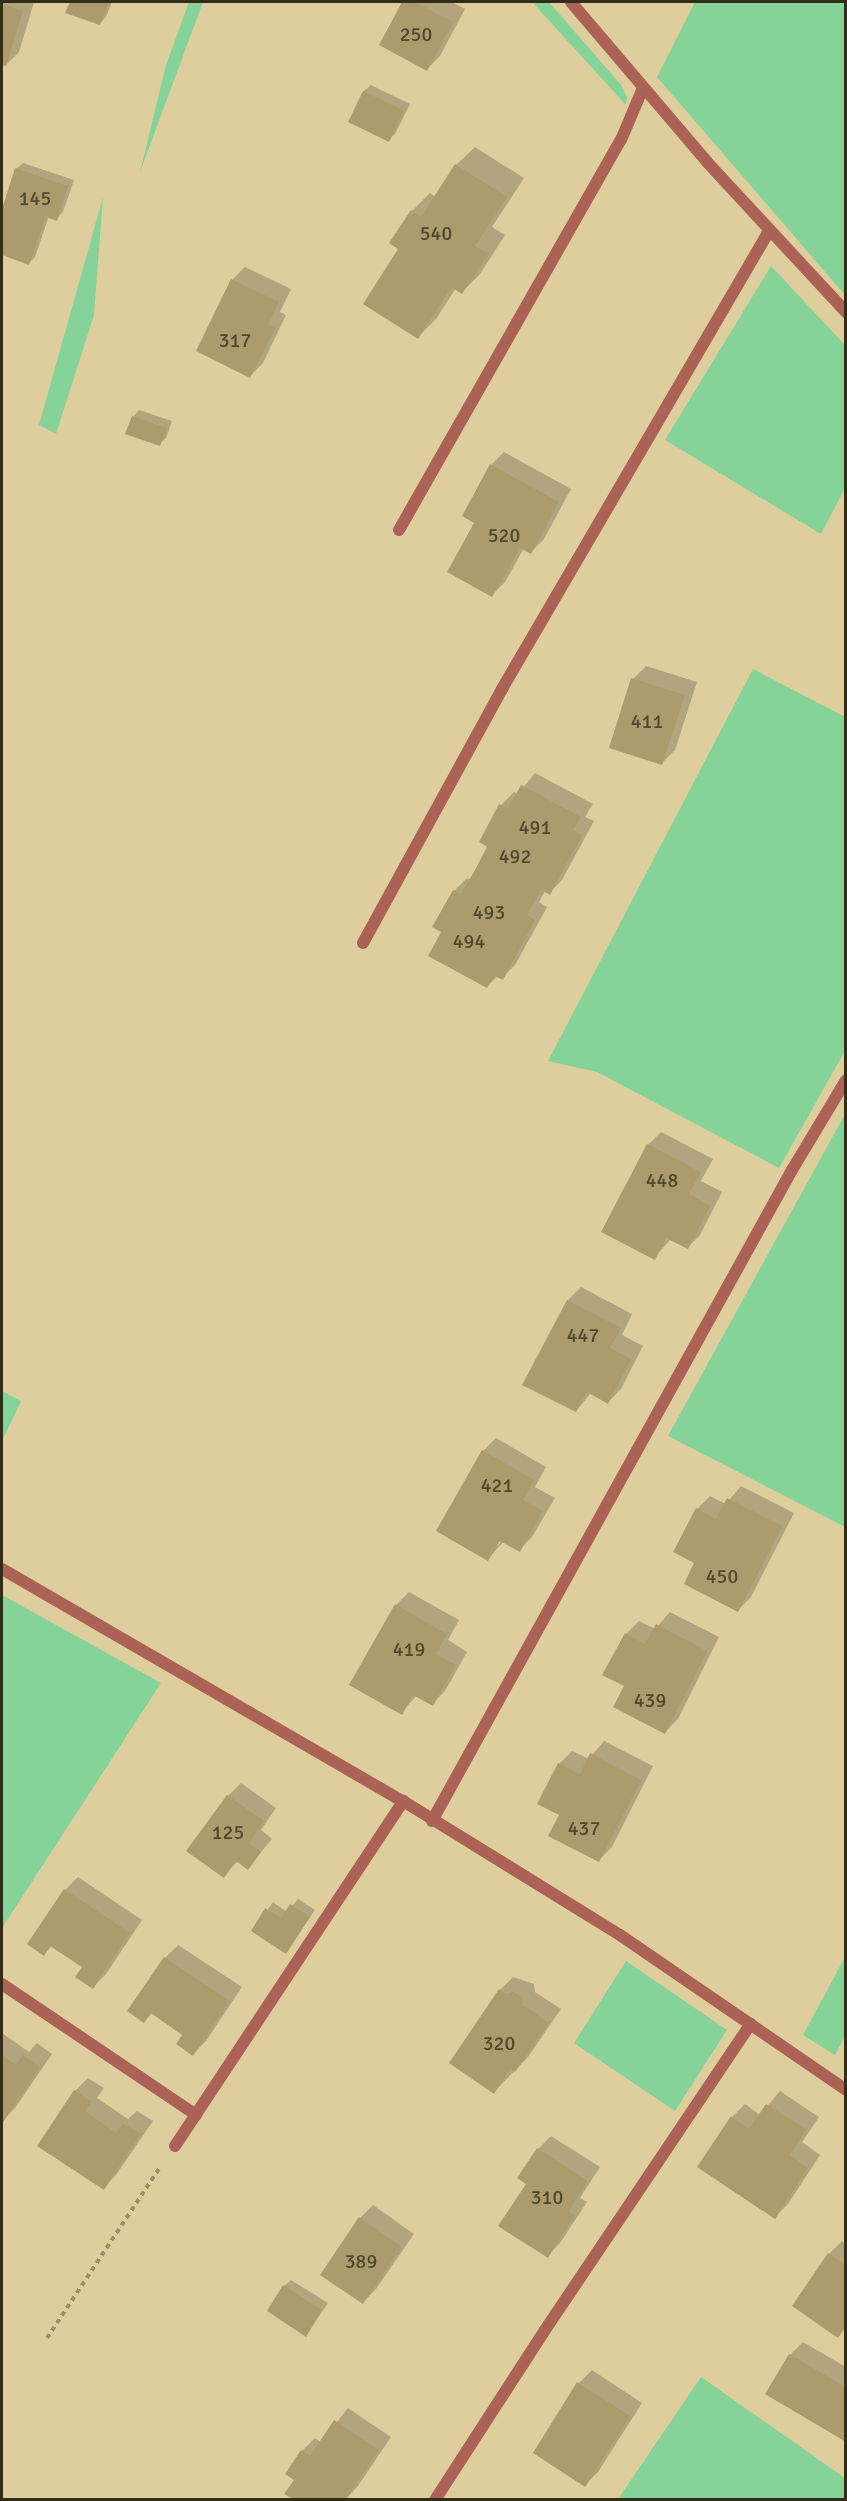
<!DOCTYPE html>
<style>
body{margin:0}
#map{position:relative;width:847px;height:2501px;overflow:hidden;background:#dece9e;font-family:Signika,sans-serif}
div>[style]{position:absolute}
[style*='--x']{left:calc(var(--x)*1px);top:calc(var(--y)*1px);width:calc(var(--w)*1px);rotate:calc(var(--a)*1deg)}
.green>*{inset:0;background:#85d399}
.shadow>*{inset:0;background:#0003}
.building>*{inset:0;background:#ac9c6d}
.path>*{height:4px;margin-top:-2px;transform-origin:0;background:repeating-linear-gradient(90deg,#9b8e6a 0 4.5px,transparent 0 9px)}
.street>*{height:12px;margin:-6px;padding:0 6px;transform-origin:6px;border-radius:6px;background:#ac6356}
span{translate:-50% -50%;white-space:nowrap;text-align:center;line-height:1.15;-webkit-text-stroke:5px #ecdbaa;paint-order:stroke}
.number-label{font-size:20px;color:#50482e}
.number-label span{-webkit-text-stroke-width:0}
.frame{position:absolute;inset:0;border:3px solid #322c19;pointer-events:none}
</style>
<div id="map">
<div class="green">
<i style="clip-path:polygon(189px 2px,203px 2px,140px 172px,166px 65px)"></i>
<i style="clip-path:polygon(532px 2px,549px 2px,621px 85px,627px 97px,626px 105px)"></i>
<i style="clip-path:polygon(695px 2px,845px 2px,845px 295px,657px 77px)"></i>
<i style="clip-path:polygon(103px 197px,94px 315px,56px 434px,39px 425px)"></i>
<i style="clip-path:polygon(771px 266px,845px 345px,845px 488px,821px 534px,665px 440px)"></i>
<i style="clip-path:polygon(753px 669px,845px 717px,845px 1051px,779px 1168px,597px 1072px,548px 1061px)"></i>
<i style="clip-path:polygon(845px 1114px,846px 1527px,845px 1527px,668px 1436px)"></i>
<i style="clip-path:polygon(2px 1391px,21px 1401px,2px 1441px)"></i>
<i style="clip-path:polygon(2px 1595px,161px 1683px,2px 1928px)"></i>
<i style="clip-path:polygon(845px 1957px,845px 2036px,835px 2055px,803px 2035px)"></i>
<i style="clip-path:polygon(626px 1961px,727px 2030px,675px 2111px,574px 2043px)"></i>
<i style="clip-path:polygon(701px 2377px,845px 2478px,845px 2499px,618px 2499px)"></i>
</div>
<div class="shadow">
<i style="clip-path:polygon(2px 2px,34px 2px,19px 52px,6px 65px,2px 63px)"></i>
<i style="clip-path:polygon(71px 2px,112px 2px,106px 17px,100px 23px,67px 12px)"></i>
<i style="clip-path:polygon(404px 2px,452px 2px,465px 9px,440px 56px,427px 69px,381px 45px)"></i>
<i style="clip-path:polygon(371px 85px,410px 104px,395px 134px,388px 140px,350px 121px,364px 91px)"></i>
<i style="clip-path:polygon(475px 147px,524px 178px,492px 227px,505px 235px,480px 274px,462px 292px,456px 288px,436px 319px,418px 337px,400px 248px,412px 211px,430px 193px,436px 197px,456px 165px)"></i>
<i style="clip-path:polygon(23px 163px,74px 180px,63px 212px,56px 219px,49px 216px,35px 257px,29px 263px,2px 253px,2px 213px,16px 169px)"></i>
<i style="clip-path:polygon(245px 267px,291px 289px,280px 312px,286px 315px,263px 363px,250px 376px,232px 280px)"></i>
<i style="clip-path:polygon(139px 410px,172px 421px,166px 438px,159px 444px,133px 417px)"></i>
<i style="clip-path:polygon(504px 452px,571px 489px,544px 539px,531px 552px,524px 548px,505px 582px,492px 595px,476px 522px,491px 465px)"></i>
<i style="clip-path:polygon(646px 666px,697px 682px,675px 750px,662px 763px,633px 679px)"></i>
<i style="clip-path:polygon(535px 773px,593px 804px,585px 817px,594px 821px,562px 880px,549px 893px,545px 891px,539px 902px,547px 907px,515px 965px,502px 978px,498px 976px,487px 986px,443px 931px,454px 891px,467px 878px,471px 880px,489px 846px,481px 842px,501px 805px,514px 792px,518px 794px)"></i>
<i style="clip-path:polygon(661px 1132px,713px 1159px,701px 1181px,722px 1192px,700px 1235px,687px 1248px,671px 1239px,654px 1258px,648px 1145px)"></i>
<i style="clip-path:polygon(581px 1287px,632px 1314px,622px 1335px,643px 1346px,621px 1389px,608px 1402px,591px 1393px,576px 1411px,525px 1384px,568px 1300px)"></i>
<i style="clip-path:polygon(evenodd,496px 1438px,546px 1467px,535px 1487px,555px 1498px,532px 1537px,519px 1550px,504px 1541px,488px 1559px,483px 1451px,496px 1438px,505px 1535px,498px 1546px,495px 1546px,505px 1535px)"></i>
<i style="clip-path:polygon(741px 1486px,794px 1513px,751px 1597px,738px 1610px,697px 1509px,710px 1496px,726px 1504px)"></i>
<i style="clip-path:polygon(409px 1592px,459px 1620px,448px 1640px,467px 1652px,445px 1691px,432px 1704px,417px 1695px,401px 1713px,396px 1605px)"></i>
<i style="clip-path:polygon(670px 1612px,719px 1637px,678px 1719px,665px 1732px,626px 1686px,626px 1634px,639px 1621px,655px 1629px)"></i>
<i style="clip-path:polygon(604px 1741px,653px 1766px,612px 1847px,599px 1860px,561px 1814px,559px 1764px,572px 1751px,589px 1759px)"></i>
<i style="clip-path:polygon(241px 1783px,276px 1808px,261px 1830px,272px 1839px,248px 1868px,238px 1861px,223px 1876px,188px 1851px,228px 1796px)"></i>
<i style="clip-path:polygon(78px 1877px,142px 1920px,106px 1974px,93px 1987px,84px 1967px,52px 1946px,44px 1954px,65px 1890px)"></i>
<i style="clip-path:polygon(298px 1899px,315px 1910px,286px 1952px,253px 1930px,273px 1902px,287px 1912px)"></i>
<i style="clip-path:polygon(178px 1945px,242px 1987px,206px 2041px,193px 2054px,184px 2034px,152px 2013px,144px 2021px,129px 2011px,165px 1958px)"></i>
<i style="clip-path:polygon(513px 1977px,534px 1984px,535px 1992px,561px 2009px,528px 2057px,494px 2092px,500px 1990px)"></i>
<i style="clip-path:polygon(2px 2033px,29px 2052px,37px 2043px,52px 2054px,15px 2108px,2px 2121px)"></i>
<i style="clip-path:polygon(88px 2078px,104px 2088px,97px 2098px,128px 2119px,137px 2111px,153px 2121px,116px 2175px,103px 2188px,39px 2145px,75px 2091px)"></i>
<i style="clip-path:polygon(780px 2091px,819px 2117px,802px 2142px,820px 2155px,788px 2204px,775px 2217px,732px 2117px,745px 2104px,760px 2115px)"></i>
<i style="clip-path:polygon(551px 2136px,600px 2167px,580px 2198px,587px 2202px,560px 2243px,547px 2256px,528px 2183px,519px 2178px,538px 2149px)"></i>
<i style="clip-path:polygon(373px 2205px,414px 2234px,376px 2289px,363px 2302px,360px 2218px)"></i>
<i style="clip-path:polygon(842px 2241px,846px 2244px,846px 2328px,838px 2336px,829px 2254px)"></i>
<i style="clip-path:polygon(291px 2280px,328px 2303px,306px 2335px,284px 2286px)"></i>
<i style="clip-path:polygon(803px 2342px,846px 2367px,846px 2440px,790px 2355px)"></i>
<i style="clip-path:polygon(592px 2370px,642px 2403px,598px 2472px,585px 2485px,579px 2383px)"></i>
<i style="clip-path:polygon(348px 2408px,391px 2437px,358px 2486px,345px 2500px,296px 2500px,286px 2493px,296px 2479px,302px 2451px,315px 2438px,321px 2442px)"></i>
</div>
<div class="building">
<i style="clip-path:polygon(70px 2px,109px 2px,100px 25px,65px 13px)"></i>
<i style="clip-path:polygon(402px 2px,415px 2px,453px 22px,427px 71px,379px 45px)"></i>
<i style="clip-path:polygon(2px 4px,23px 11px,6px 66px,2px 65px)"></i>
<i style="clip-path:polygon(363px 91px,404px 111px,389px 142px,348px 122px)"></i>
<i style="clip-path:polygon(455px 164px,507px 197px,475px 246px,488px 254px,462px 294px,451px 287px,418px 339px,363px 304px,398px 249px,389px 243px,411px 210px,421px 217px)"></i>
<i style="clip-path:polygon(15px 168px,68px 186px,57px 221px,46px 217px,29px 265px,2px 255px,2px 209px)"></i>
<i style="clip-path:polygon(231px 279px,279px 302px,268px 325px,275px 328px,250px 378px,196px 351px)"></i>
<i style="clip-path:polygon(132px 416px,167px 428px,160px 446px,125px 434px)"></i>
<i style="clip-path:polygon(490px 464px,559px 502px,531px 554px,520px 548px,492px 597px,447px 572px,474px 523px,462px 516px)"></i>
<i style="clip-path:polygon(631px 678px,685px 695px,662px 765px,609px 748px)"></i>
<i style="clip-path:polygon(521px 785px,581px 817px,573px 830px,582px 835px,550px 895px,541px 890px,527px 915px,535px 920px,503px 980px,495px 976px,487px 988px,428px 956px,441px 932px,432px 927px,453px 890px,461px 894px,475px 870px,487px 847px,479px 842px,499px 804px,508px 808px)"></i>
<i style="clip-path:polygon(647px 1144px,701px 1172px,689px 1194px,710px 1206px,688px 1249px,666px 1238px,655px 1260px,601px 1232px)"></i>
<i style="clip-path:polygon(567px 1300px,621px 1328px,610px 1348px,631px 1359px,608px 1404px,587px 1392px,576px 1412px,522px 1385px)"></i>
<i style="clip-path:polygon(482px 1450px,534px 1480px,523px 1500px,543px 1511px,520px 1552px,500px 1541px,488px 1561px,436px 1531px)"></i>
<i style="clip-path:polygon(727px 1498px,782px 1526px,738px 1612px,684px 1584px,694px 1563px,673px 1552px,696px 1508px,716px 1519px)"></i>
<i style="clip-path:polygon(395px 1604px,447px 1634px,436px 1654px,456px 1665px,433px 1706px,413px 1695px,402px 1715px,349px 1685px)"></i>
<i style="clip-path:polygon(656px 1624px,707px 1651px,665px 1734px,613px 1707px,624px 1686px,602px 1675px,625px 1633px,645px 1644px)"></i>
<i style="clip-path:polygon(590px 1753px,641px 1780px,599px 1862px,548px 1836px,559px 1815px,537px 1804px,558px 1763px,580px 1774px)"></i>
<i style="clip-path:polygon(227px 1795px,264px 1821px,249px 1843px,261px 1852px,248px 1870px,236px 1861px,224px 1878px,186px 1851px)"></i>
<i style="clip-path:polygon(64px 1889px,130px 1933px,93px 1989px,75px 1977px,82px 1967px,50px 1946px,44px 1956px,27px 1944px)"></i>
<i style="clip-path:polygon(290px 1904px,310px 1917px,286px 1954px,251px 1931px,265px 1908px,281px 1918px)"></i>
<i style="clip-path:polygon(164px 1957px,230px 2001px,193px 2056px,176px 2044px,182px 2035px,151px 2013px,144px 2023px,127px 2011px)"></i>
<i style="clip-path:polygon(499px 1989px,506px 1994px,513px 1992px,522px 1997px,523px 2005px,549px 2023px,515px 2072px,510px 2069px,494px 2094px,449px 2063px)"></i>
<i style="clip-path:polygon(2px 2055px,16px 2065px,23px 2055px,40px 2067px,2px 2124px)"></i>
<i style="clip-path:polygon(74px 2090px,92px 2102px,85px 2111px,116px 2133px,123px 2123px,141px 2134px,104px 2190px,37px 2146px)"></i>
<i style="clip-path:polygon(766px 2104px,807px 2130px,790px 2155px,808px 2168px,775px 2219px,697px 2167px,731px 2116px,749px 2129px)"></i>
<i style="clip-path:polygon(537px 2148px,588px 2181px,569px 2211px,575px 2215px,548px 2258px,498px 2226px,526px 2184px,517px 2178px)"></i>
<i style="clip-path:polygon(359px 2217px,402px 2247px,363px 2304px,320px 2275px)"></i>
<i style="clip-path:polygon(828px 2253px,846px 2265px,846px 2326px,838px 2338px,792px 2306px)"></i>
<i style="clip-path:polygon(283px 2285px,322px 2310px,306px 2337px,267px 2311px)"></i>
<i style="clip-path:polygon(789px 2354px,846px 2387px,846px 2442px,765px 2394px)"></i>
<i style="clip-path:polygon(577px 2382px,630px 2416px,585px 2487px,533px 2453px)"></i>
<i style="clip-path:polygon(334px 2420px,379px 2450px,346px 2499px,293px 2499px,284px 2494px,294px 2480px,285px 2474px,301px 2450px,310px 2456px)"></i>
</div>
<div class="path">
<i style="--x:47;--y:2338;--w:206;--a:-56.5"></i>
</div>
<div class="street">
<i style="--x:571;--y:2;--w:210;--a:49.6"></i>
<i style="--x:707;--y:162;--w:205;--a:47.2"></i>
<i style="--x:399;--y:530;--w:449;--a:-60.4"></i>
<i style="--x:621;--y:140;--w:56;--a:-67.1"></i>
<i style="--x:363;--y:943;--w:290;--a:-61.3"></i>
<i style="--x:502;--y:689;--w:530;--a:-59.76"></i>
<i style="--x:2;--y:1569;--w:463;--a:30.1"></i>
<i style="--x:403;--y:1801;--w:255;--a:31.7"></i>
<i style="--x:620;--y:1935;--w:274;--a:34.4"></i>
<i style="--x:432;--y:1821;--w:744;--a:-61.06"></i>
<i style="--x:792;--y:1170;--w:105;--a:-59"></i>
<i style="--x:2;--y:1984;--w:234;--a:34"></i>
<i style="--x:175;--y:2146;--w:414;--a:-56.5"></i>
<i style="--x:435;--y:2500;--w:202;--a:-57.1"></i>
<i style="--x:545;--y:2330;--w:369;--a:-56.1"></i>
</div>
<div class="number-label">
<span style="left:416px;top:34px">250</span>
<span style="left:35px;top:198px">145</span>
<span style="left:436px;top:233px">540</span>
<span style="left:235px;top:340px">317</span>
<span style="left:504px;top:535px">520</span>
<span style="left:647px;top:721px">411</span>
<span style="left:535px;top:827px">491</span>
<span style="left:515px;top:856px">492</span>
<span style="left:489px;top:912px">493</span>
<span style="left:469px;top:941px">494</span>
<span style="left:662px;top:1180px">448</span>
<span style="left:583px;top:1335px">447</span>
<span style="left:497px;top:1485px">421</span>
<span style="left:722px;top:1576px">450</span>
<span style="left:409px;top:1649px">419</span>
<span style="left:650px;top:1700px">439</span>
<span style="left:584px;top:1828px">437</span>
<span style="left:228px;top:1832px">125</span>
<span style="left:499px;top:2043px">320</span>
<span style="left:547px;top:2197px">310</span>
<span style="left:361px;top:2261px">389</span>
</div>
<div class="frame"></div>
</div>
